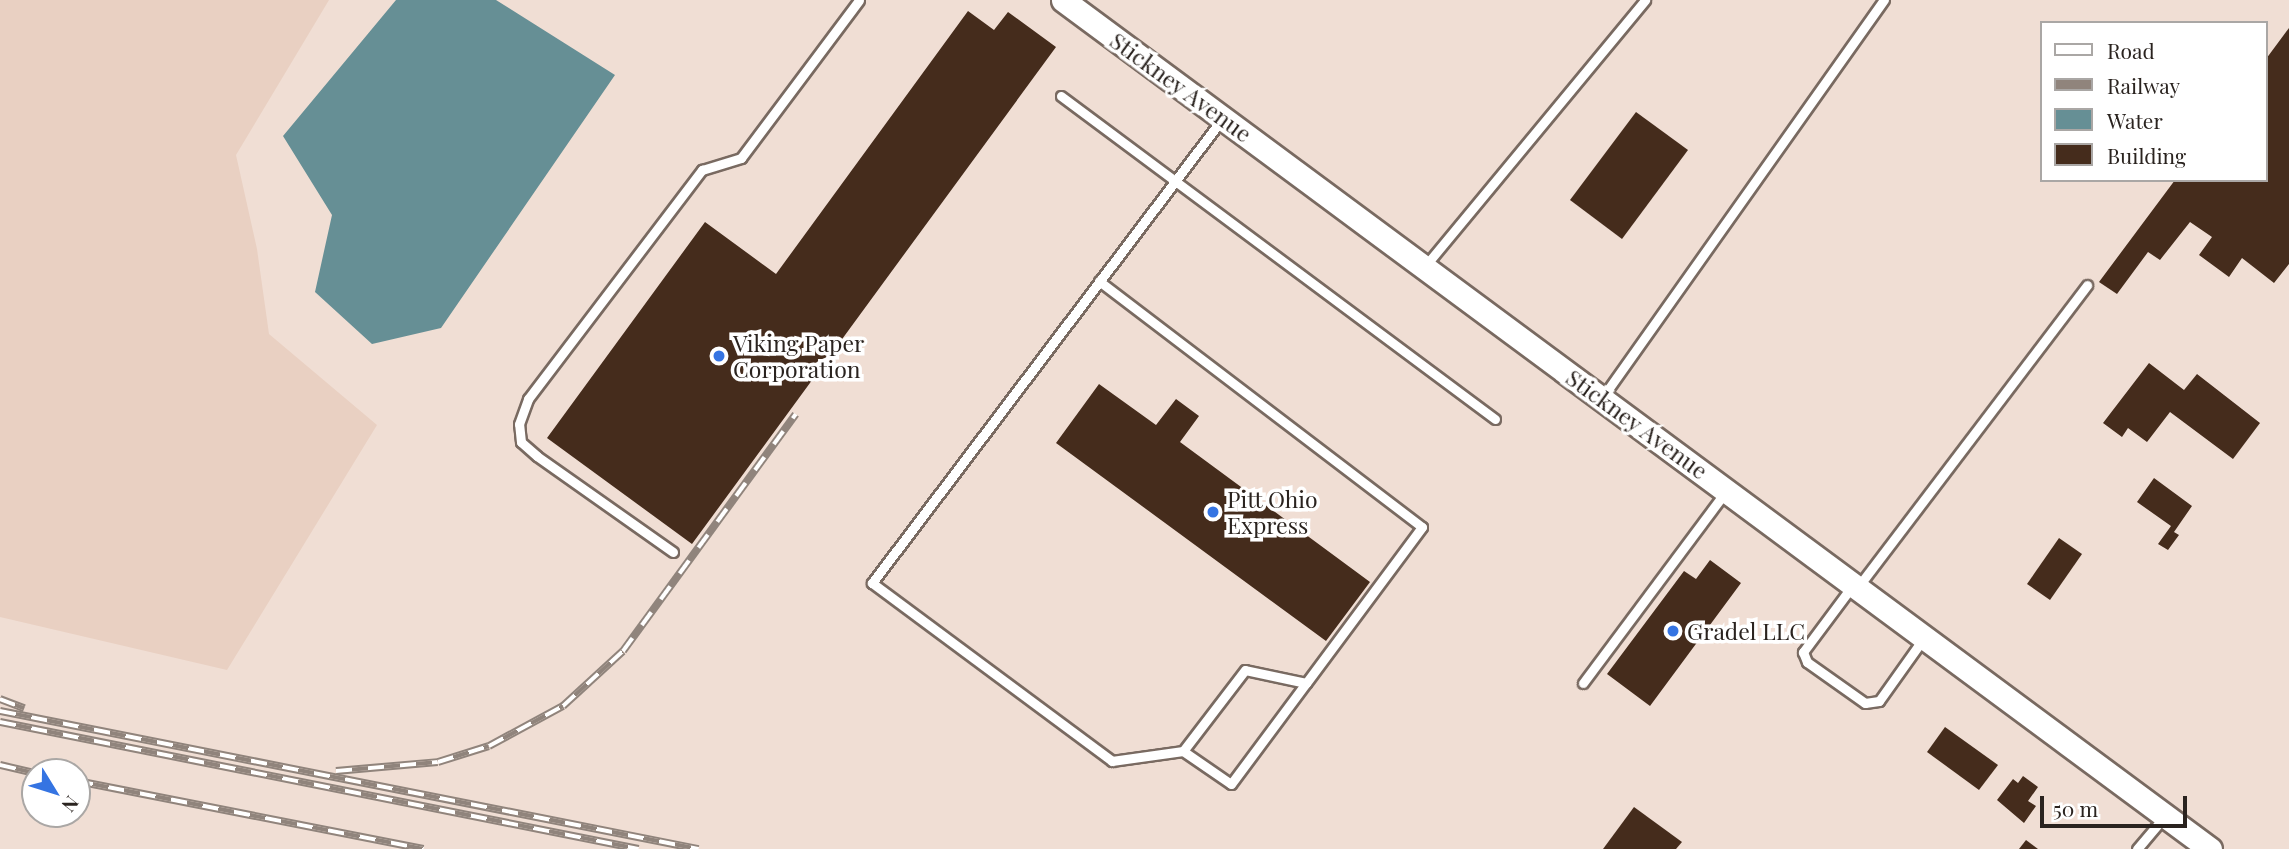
<!DOCTYPE html>
<style>
body{margin:0}
#map{position:relative;width:2289px;height:849px;overflow:hidden;background:#f0ded4;font-family:"Playfair Display",serif}
div>[style]{position:absolute}
[style*='--x']{left:calc(var(--x)*1px);top:calc(var(--y)*1px);width:calc(var(--w)*1px);rotate:calc(var(--a)*1deg)}
.built>*{inset:0;background:#e9d0c2}
.water>*{inset:0;background:#668f95}
.building>*{inset:0;background:#452c1c}
.roads{filter:drop-shadow(2px 0 #796a61) drop-shadow(-2px 0 #796a61) drop-shadow(0 2px #796a61) drop-shadow(0 -2px #796a61)}
.service>*{height:9px;margin:-4.5px;padding:0 4.5px;transform-origin:4.5px;border-radius:4.5px;background:#fff}
.tertiary>*{height:23px;margin:-11.5px;padding:0 11.5px;transform-origin:11.5px;border-radius:11.5px;background:#fff}
.rail>*{height:8px;margin-top:-4px;transform-origin:0;background:repeating-linear-gradient(90deg,#fff 0 16px,#90847c 0 32px);box-sizing:border-box;border-block:2px solid #90847c}
.dots>*{width:19px;height:19px;translate:-50% -50%;box-sizing:border-box;border:4px solid #fff;border-radius:50%}
span{translate:-50% -50%;white-space:nowrap;text-align:center;line-height:1.15;-webkit-text-stroke:7px #fff;paint-order:stroke}
.street-label{font-size:23px;color:#2a231f}
.poi-label{font-size:23px;color:#2a231f}
.left{translate:0 -50%;text-align:left}
.legend{position:absolute;left:2040px;top:21px;width:228px;height:161px;box-sizing:border-box;background:#fff;border:2px solid #aaa7a5;margin:0;padding:9px 12px;list-style:none;font-size:21px;color:#2a231f}
.legend li{display:flex;align-items:center;gap:14px;height:35px}
.legend b{width:35px;border:2px solid #aaa7a5}
.north{position:absolute;left:21px;top:758px;width:70px;height:70px;box-sizing:border-box;background:#fff;border:2px solid #aaa7a5;border-radius:50%;rotate:128deg;font-size:19px;font-weight:700;line-height:28px;text-align:center;color:#2a231f}
.north::after{content:'';display:block;margin:auto;width:24px;height:32px;background:#3574e2;clip-path:polygon(50% 0,100% 100%,50% 72%,0 100%)}
.scale{position:absolute;left:2040px;top:796px;width:147px;height:32px;box-sizing:border-box;border:4px solid #2a231f;border-top:0;padding-left:9px;font-size:21px;line-height:24px;white-space:nowrap;color:#2a231f;-webkit-text-stroke:5px #fff;paint-order:stroke}
</style>
<div id="map">
<div class="built">
<i style="clip-path:polygon(0 0,329px 0,236px 155px,257px 249px,269px 334px,377px 425px,227px 670px,0 617px)"></i>
</div>
<div class="water">
<i style="clip-path:polygon(396px 0,496px 0,615px 75px,441px 328px,372px 344px,315px 292px,332px 215px,283px 136px)"></i>
</div>
<div class="building">
<i style="clip-path:polygon(968px 11px,994px 30px,1008px 12px,1056px 47px,692px 544px,547px 438px,705px 222px,776px 274px)"></i>
<i style="clip-path:polygon(2289px 28px,2289px 264px,2274px 283px,2242px 258px,2229px 277px,2199px 255px,2212px 237px,2190px 222px,2160px 260px,2148px 252px,2117px 294px,2099px 282px,2175px 180px,2266px 180px,2266px 59px)"></i>
<i style="clip-path:polygon(1636px 112px,1688px 150px,1622px 239px,1570px 200px)"></i>
<i style="clip-path:polygon(2149px 363px,2184px 390px,2197px 374px,2260px 423px,2233px 459px,2170px 412px,2147px 442px,2128px 428px,2122px 437px,2103px 423px)"></i>
<i style="clip-path:polygon(1099px 384px,1156px 425px,1176px 399px,1199px 416px,1180px 442px,1370px 582px,1326px 641px,1056px 443px)"></i>
<i style="clip-path:polygon(2154px 478px,2192px 506px,2174px 532px,2179px 535px,2168px 550px,2158px 544px,2171px 526px,2137px 502px)"></i>
<i style="clip-path:polygon(2059px 538px,2082px 554px,2050px 600px,2027px 584px)"></i>
<i style="clip-path:polygon(1710px 560px,1741px 583px,1650px 706px,1607px 674px,1684px 571px,1696px 579px)"></i>
<i style="clip-path:polygon(1945px 727px,1998px 765px,1979px 790px,1927px 752px)"></i>
<i style="clip-path:polygon(2023px 776px,2038px 787px,2028px 801px,2036px 806px,2024px 823px,1997px 800px,2013px 779px,2018px 783px)"></i>
<i style="clip-path:polygon(1634px 807px,1682px 842px,1676px 849px,1603px 849px)"></i>
<i style="clip-path:polygon(2026px 840px,2038px 849px,2019px 849px)"></i>
</div>
<div class="roads">
<div class="service">
<i style="--x:1061;--y:96;--w:541;--a:36.66"></i>
<i style="--x:1426;--y:265;--w:344;--a:-50.4"></i>
<i style="--x:1099;--y:281;--w:406;--a:37.3"></i>
<i style="--x:1422;--y:527;--w:194;--a:126.6"></i>
<i style="--x:1306;--y:683;--w:62;--a:-168"></i>
<i style="--x:1245;--y:670;--w:102;--a:127.4"></i>
<i style="--x:1183;--y:751;--w:72;--a:172"></i>
<i style="--x:1112;--y:761;--w:299;--a:-143.4"></i>
<i style="--x:872;--y:583;--w:581;--a:-52.97"></i>
<i style="--x:1602;--y:398;--w:488;--a:-54.7"></i>
<i style="--x:673;--y:552;--w:166;--a:-144.8"></i>
<i style="--x:537;--y:456;--w:21;--a:-139"></i>
<i style="--x:521;--y:442;--w:18;--a:-96"></i>
<i style="--x:519;--y:424;--w:27;--a:-70"></i>
<i style="--x:528;--y:399;--w:288;--a:-52.8"></i>
<i style="--x:702;--y:170;--w:41;--a:-17.1"></i>
<i style="--x:741;--y:158;--w:197;--a:-53.2"></i>
<i style="--x:1853;--y:585;--w:84;--a:126.7"></i>
<i style="--x:1803;--y:652;--w:11;--a:68"></i>
<i style="--x:1807;--y:662;--w:71;--a:35.3"></i>
<i style="--x:1865;--y:703;--w:14;--a:-8"></i>
<i style="--x:1879;--y:701;--w:76;--a:-54.6"></i>
<i style="--x:1858;--y:587;--w:379;--a:-52.8"></i>
<i style="--x:1583;--y:683;--w:239;--a:-53.3"></i>
<i style="--x:1183;--y:751;--w:58;--a:34.5"></i>
<i style="--x:1231;--y:784;--w:126;--a:-53.4"></i>
<i style="--x:2137;--y:849;--w:43;--a:-49.7"></i>
</div>
<div class="tertiary">
<i style="--x:1063;--y:0;--w:1427;--a:36.51"></i>
</div>
</div>
<div class="rail">
<i style="--x:0;--y:699;--w:26;--a:21"></i>
<i style="--x:0;--y:711;--w:712;--a:11.18"></i>
<i style="--x:0;--y:722;--w:651;--a:11.24"></i>
<i style="--x:0;--y:765;--w:36;--a:13"></i>
<i style="--x:336;--y:771;--w:102;--a:-5"></i>
<i style="--x:438;--y:762;--w:53;--a:-17.4"></i>
<i style="--x:489;--y:746;--w:84;--a:-28.4"></i>
<i style="--x:563;--y:706;--w:81;--a:-42.5"></i>
<i style="--x:623;--y:651;--w:293;--a:-53.9"></i>
<i style="--x:77;--y:781;--w:353;--a:11.1"></i>
</div>
<div class="dots">
<i style="left:719px;top:356px;background:#3574e2"></i>
<i style="left:1213px;top:512px;background:#3574e2"></i>
<i style="left:1673px;top:631px;background:#3574e2"></i>
</div>
<div class="street-label">
<span style="left:1181px;top:87px;rotate:36deg">Stickney Avenue</span>
<span style="left:1637px;top:424px;rotate:36deg">Stickney Avenue</span>
</div>
<div class="poi-label">
<span class="left" style="left:733px;top:356px">Viking Paper<br>Corporation</span>
<span class="left" style="left:1227px;top:512px">Pitt Ohio<br>Express</span>
<span class="left" style="left:1687px;top:631px">Gradel LLC</span>
</div>
<ul class="legend">
<li><b style="height:9px;background:#fff"></b>Road</li>
<li><b style="height:9px;background:#90847c"></b>Railway</li>
<li><b style="height:19px;background:#668f95"></b>Water</li>
<li><b style="height:19px;background:#452c1c"></b>Building</li>
</ul>
<div class="north">N</div>
<div class="scale">50 m</div>
</div>
